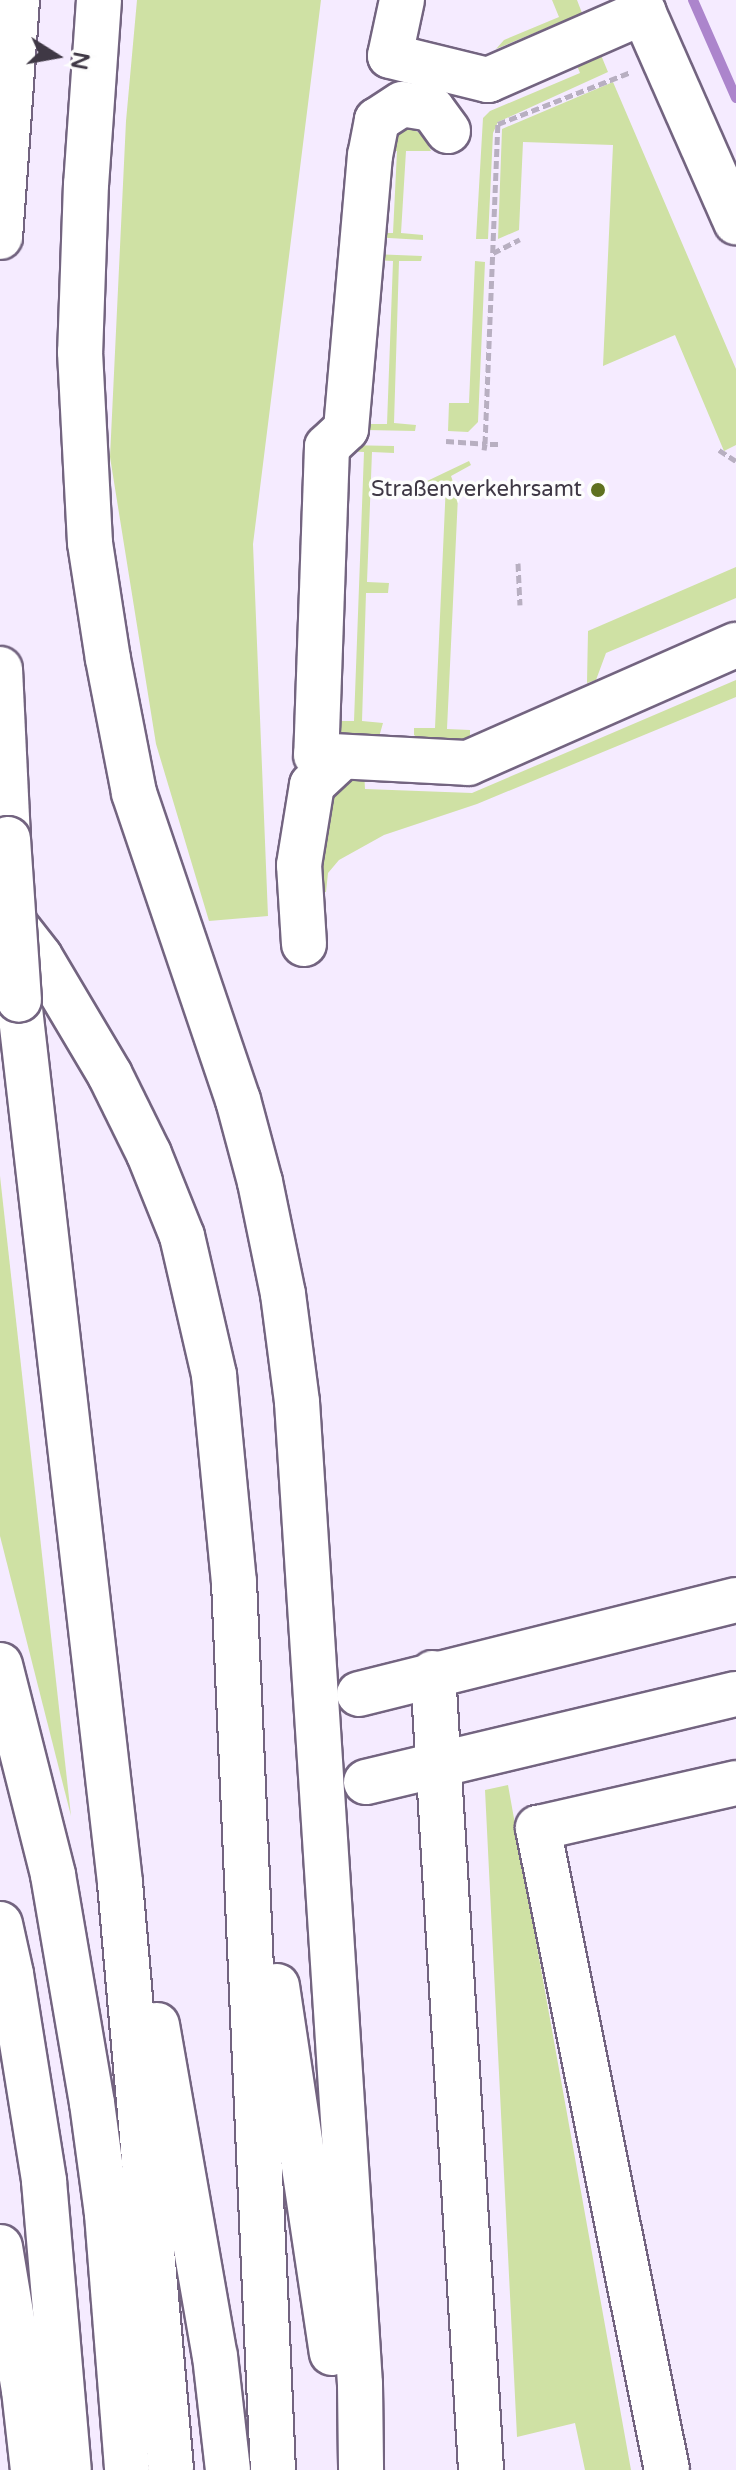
<!DOCTYPE html>
<meta charset="utf-8">
<style>
body{margin:0}
#map{position:relative;width:736px;height:2470px;overflow:hidden;background:#f5ebff;font-family:"Varela Round",sans-serif}
div>[style]{position:absolute}
[style*='--x']{left:calc(var(--x)*1px);top:calc(var(--y)*1px);width:calc(var(--w)*1px);rotate:calc(var(--a)*1deg)}
.green>*{inset:0;background:#cfe1a4}
.stream>*{height:10px;margin:-5px;padding:0 5px;transform-origin:5px;border-radius:5px;background:#ac85cc}
.path>*{height:5px;margin-top:-2.5px;transform-origin:0;background:repeating-linear-gradient(90deg,#b8afc1 0 8px,transparent 0 12px)}
.roads{filter:drop-shadow(2px 0 #736480) drop-shadow(-2px 0 #736480) drop-shadow(0 2px #736480) drop-shadow(0 -2px #736480)}
.minor>*{height:44px;margin:-22px;padding:0 22px;transform-origin:22px;border-radius:22px;background:#fff}
.highway>*{height:44px;margin:-22px;padding:0 22px;transform-origin:22px;border-radius:22px;background:#fff}
.bridges{filter:drop-shadow(2px 0 #736480) drop-shadow(-2px 0 #736480) drop-shadow(0 2px #736480) drop-shadow(0 -2px #736480)}
.highway-bridge>*{height:44px;margin:-22px;padding:0 22px;transform-origin:22px;border-radius:22px;background:#fff}
.dots>*{width:22px;height:22px;translate:-50% -50%;box-sizing:border-box;border:4px solid #fdfdfd;border-radius:50%}
span{translate:-50% -50%;white-space:nowrap;text-align:center;line-height:1.15;-webkit-text-stroke:7px #fdfdfd;paint-order:stroke}
.poi-label{font-size:22px;color:#3f3845}
.right{translate:-100% -50%;text-align:right}
.north{position:absolute;left:16px;top:16px;width:80px;height:80px;-webkit-text-stroke:6px #fdfdfd;paint-order:stroke;rotate:101deg;font-size:22px;font-weight:700;line-height:32px;text-align:center;color:#3f3845}
.north::after{content:'';display:block;margin:auto;width:28px;height:36px;background:#3f3845;clip-path:polygon(50% 0,100% 100%,50% 72%,0 100%)}
</style>
<div id="map">
<div class="green">
<i style="clip-path:polygon(137px 0,321px 0,253px 544px,268px 916px,209px 921px,156px 744px,110px 457px,126px 121px)"></i>
<i style="clip-path:polygon(552px 0,577px 0,582px 13px,496px 49px,504px 40px,559px 17px)"></i>
<i style="clip-path:polygon(596px 43px,608px 72px,498px 122px,493px 133px,488px 239px,476px 239px,483px 118px,490px 111px,580px 73px,572px 53px)"></i>
<i style="clip-path:polygon(613px 82px,736px 369px,736px 445px,724px 451px,675px 335px,603px 366px,613px 145px,523px 142px,519px 230px,498px 239px,502px 129px)"></i>
<i style="clip-path:polygon(407px 126px,423px 135px,431px 151px,406px 151px,401px 233px,423px 235px,423px 240px,372px 237px,372px 233px,393px 233px,397px 151px,376px 151px,377px 143px)"></i>
<i style="clip-path:polygon(372px 254px,422px 256px,421px 261px,399px 261px,394px 423px,416px 425px,415px 431px,366px 430px,365px 424px,387px 424px,393px 261px,371px 260px)"></i>
<i style="clip-path:polygon(475px 261px,485px 262px,478px 422px,468px 432px,448px 431px,449px 403px,469px 403px)"></i>
<i style="clip-path:polygon(344px 445px,394px 446px,394px 453px,372px 452px,367px 582px,389px 583px,388px 593px,366px 593px,362px 721px,383px 723px,379px 737px,338px 737px,333px 721px,354px 721px,364px 452px,343px 451px)"></i>
<i style="clip-path:polygon(469px 461px,471px 465px,451px 476px,458px 496px,447px 729px,470px 730px,470px 735px,463px 742px,420px 740px,414px 735px,414px 728px,435px 728px,446px 483px,425px 482px)"></i>
<i style="clip-path:polygon(736px 567px,736px 598px,606px 653px,596px 680px,587px 683px,588px 631px)"></i>
<i style="clip-path:polygon(736px 680px,736px 697px,477px 804px,384px 835px,339px 860px,328px 873px,326px 892px,313px 892px,321px 796px,364px 770px,365px 789px,472px 793px)"></i>
<i style="clip-path:polygon(0 1176px,71px 1816px,0 1536px)"></i>
<i style="clip-path:polygon(508px 1785px,631px 2470px,585px 2470px,575px 2423px,517px 2437px,485px 1790px)"></i>
</div>
<div class="stream">
<i style="--x:693;--y:0;--w:107;--a:66.3"></i>
</div>
<div class="path">
<i style="--x:493;--y:253;--w:30;--a:-27"></i>
<i style="--x:446;--y:441;--w:39;--a:4"></i>
<i style="--x:485;--y:444;--w:6;--a:99"></i>
<i style="--x:498;--y:444;--w:13;--a:180"></i>
<i style="--x:485;--y:444;--w:320;--a:-87.7"></i>
<i style="--x:498;--y:124;--w:143;--a:-21.4"></i>
<i style="--x:719;--y:450;--w:20;--a:33"></i>
<i style="--x:518;--y:563;--w:42;--a:87.3"></i>
</div>
<div class="roads">
<div class="minor">
<i style="--x:402;--y:0;--w:57;--a:102.1"></i>
<i style="--x:390;--y:56;--w:101;--a:13.8"></i>
<i style="--x:488;--y:80;--w:170;--a:-23.6"></i>
<i style="--x:638;--y:0;--w:243;--a:66.2"></i>
<i style="--x:448;--y:131;--w:27;--a:-126"></i>
<i style="--x:432;--y:109;--w:30;--a:-171"></i>
<i style="--x:402;--y:104;--w:30;--a:147"></i>
<i style="--x:377;--y:120;--w:36;--a:101"></i>
<i style="--x:370;--y:155;--w:275;--a:95"></i>
<i style="--x:346;--y:429;--w:26;--a:137"></i>
<i style="--x:327;--y:447;--w:308;--a:92"></i>
<i style="--x:316;--y:755;--w:152;--a:3"></i>
<i style="--x:468;--y:763;--w:293;--a:-23.8"></i>
<i style="--x:304;--y:944;--w:79;--a:-93.6"></i>
<i style="--x:299;--y:865;--w:81;--a:-80.8"></i>
<i style="--x:312;--y:785;--w:40;--a:-43"></i>
<i style="--x:433;--y:1673;--w:798;--a:86.55"></i>
<i style="--x:359;--y:1694;--w:389;--a:-14"></i>
<i style="--x:366;--y:1782;--w:380;--a:-13.4"></i>
<i style="--x:667;--y:2470;--w:655;--a:-101.36"></i>
<i style="--x:538;--y:1828;--w:203;--a:-12.8"></i>
</div>
<div class="highway">
<i style="--x:99;--y:0;--w:184;--a:94"></i>
<i style="--x:86;--y:184;--w:168;--a:92"></i>
<i style="--x:80;--y:352;--w:191;--a:87"></i>
<i style="--x:90;--y:543;--w:117;--a:81.2"></i>
<i style="--x:108;--y:659;--w:136;--a:79"></i>
<i style="--x:134;--y:793;--w:324;--a:71.3"></i>
<i style="--x:238;--y:1100;--w:85;--a:75"></i>
<i style="--x:260;--y:1182;--w:114;--a:78.4"></i>
<i style="--x:283;--y:1294;--w:109;--a:82.6"></i>
<i style="--x:297;--y:1402;--w:984;--a:86.33"></i>
<i style="--x:360;--y:2384;--w:86;--a:89.3"></i>
<i style="--x:0;--y:237;--w:238;--a:-85.9"></i>
<i style="--x:0;--y:669;--w:170;--a:87.3"></i>
<i style="--x:1;--y:907;--w:63;--a:52"></i>
<i style="--x:40;--y:957;--w:137;--a:59.3"></i>
<i style="--x:110;--y:1075;--w:88;--a:63.7"></i>
<i style="--x:149;--y:1154;--w:88;--a:68.1"></i>
<i style="--x:182;--y:1236;--w:143;--a:77"></i>
<i style="--x:214;--y:1375;--w:208;--a:84.5"></i>
<i style="--x:234;--y:1582;--w:889;--a:87.49"></i>
<i style="--x:19;--y:1000;--w:889;--a:83.47"></i>
<i style="--x:120;--y:1883;--w:589;--a:85.03"></i>
<i style="--x:0;--y:1665;--w:217;--a:75.8"></i>
<i style="--x:53;--y:1875;--w:231;--a:80.3"></i>
<i style="--x:92;--y:2103;--w:112;--a:82.3"></i>
<i style="--x:107;--y:2214;--w:257;--a:85.5"></i>
<i style="--x:0;--y:1924;--w:51;--a:77.6"></i>
<i style="--x:11;--y:1974;--w:210;--a:80.9"></i>
<i style="--x:44;--y:2181;--w:290;--a:85.1"></i>
<i style="--x:277;--y:1986;--w:371;--a:81.5"></i>
<i style="--x:157;--y:2025;--w:336;--a:80.1"></i>
<i style="--x:215;--y:2356;--w:115;--a:83.5"></i>
<i style="--x:0;--y:2247;--w:145;--a:80.5"></i>
<i style="--x:24;--y:2390;--w:81;--a:83.6"></i>
</div>
</div>
<div class="bridges">
<div class="highway-bridge">
<i style="--x:8;--y:839;--w:161;--a:86.1"></i>
</div>
</div>
<div class="dots">
<i style="left:598px;top:490px;background:#5f711f"></i>
</div>
<div class="poi-label">
<span class="right" style="left:582px;top:490px">Straßenverkehrsamt</span>
</div>
<div class="north">N</div>
</div>
